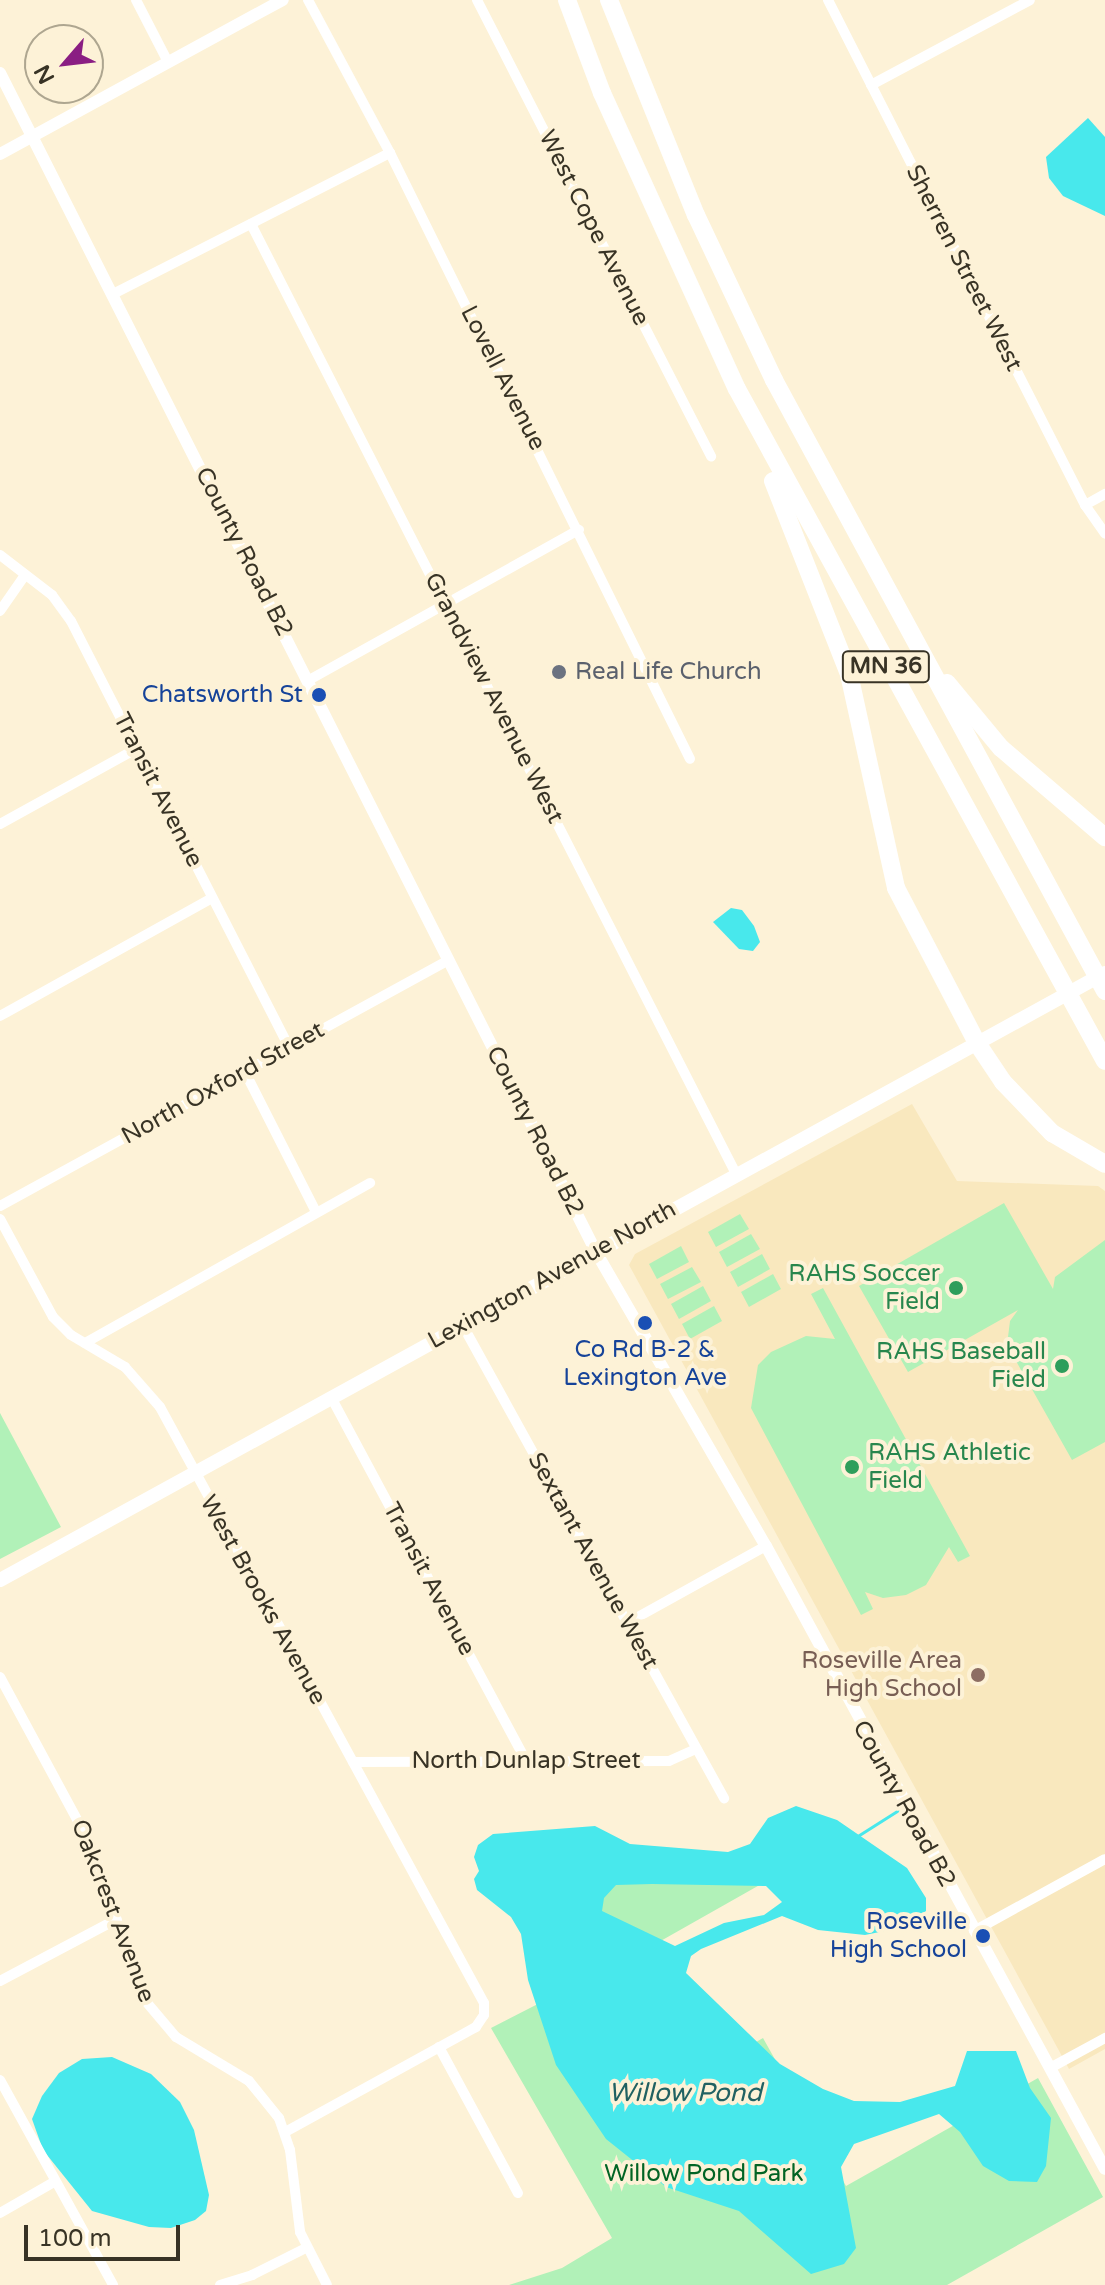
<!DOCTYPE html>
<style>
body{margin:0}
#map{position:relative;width:1105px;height:2285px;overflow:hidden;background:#fdf2d7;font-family:"Varela Round",sans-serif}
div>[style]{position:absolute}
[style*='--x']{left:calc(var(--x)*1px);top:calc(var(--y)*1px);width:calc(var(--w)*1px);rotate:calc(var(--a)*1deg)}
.built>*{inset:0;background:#f9e8be}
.green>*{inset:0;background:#b1f1b8}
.water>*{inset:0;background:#48e8ec}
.stream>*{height:3px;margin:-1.5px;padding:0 1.5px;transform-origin:1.5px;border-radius:1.5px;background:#48e8ec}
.minor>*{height:10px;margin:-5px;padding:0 5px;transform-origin:5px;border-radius:5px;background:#fff}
.tertiary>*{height:12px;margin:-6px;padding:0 6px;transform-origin:6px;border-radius:6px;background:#fff}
.secondary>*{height:14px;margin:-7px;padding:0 7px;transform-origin:7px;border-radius:7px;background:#fff}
.motorway>*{height:18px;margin:-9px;padding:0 9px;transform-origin:9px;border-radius:9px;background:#fff}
.dots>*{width:22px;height:22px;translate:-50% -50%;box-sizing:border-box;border:4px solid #fdf2d7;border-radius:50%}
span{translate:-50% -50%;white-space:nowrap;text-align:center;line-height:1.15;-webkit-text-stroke:8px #fdf2d7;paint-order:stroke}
.shield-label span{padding:2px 6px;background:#fdf2d7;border:2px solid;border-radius:6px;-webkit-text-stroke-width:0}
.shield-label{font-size:22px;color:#383325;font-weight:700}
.street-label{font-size:24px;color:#383325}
.worship-label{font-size:24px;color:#5b616d}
.left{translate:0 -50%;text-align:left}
.transit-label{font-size:24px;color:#164399}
.right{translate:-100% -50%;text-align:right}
.leisure-label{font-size:24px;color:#27864d}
.education-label{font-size:24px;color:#785e54}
.park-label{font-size:24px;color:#026424}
.water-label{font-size:26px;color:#216162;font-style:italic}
.north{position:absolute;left:24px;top:24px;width:80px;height:80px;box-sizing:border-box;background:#fdf2d7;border:2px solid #aea690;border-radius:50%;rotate:242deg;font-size:22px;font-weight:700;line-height:32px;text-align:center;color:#383325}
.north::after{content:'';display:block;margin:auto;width:28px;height:36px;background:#8a1e83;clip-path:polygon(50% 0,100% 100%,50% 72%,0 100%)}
.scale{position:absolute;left:24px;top:2225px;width:156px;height:36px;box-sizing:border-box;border:4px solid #383325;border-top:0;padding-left:10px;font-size:24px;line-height:28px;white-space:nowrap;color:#383325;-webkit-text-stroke:6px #fdf2d7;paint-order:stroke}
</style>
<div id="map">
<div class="built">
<i style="clip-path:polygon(912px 1104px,957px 1181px,1098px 1186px,1105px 1191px,1105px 2049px,1069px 2069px,629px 1265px,635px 1254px)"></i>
</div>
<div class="green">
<i style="clip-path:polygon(1004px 1203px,1053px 1289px,1055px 1277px,1105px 1240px,1105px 1442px,1072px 1460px,1007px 1345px,1010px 1321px,1018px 1310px,908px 1372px,859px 1286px)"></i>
<i style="clip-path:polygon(740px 1214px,749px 1229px,716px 1247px,708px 1232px)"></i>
<i style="clip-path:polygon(751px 1234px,760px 1249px,727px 1267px,719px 1252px)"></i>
<i style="clip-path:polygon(681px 1246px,689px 1262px,657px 1279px,649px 1264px)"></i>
<i style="clip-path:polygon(762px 1254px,770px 1269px,738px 1287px,730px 1272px)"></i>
<i style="clip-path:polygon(692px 1267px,701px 1282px,668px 1299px,660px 1284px)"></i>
<i style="clip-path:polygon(773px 1274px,781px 1289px,749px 1307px,741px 1292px)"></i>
<i style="clip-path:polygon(703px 1286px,711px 1301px,679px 1319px,671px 1304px)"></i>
<i style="clip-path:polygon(823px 1288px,970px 1556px,958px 1562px,949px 1547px,926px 1585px,906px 1595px,883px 1598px,865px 1592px,873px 1609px,861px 1615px,751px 1408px,758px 1365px,771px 1352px,806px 1336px,835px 1339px,811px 1294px)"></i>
<i style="clip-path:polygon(714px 1306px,722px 1321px,690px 1339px,682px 1324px)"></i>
<i style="clip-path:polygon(0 1413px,61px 1527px,0 1559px)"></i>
<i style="clip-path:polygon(519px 1881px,765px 1882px,650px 1947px,717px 2065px,763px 2038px,846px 2186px,1038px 2078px,1103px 2197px,947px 2285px,509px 2285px,562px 2268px,612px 2238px,491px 2028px,573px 1986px)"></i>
</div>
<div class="water">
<i style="clip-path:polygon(1088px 118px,1105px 137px,1105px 216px,1063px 196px,1049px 178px,1046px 157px)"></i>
<i style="clip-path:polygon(731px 908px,742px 910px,754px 926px,760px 942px,753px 951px,739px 949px,713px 922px)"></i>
<i style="clip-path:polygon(evenodd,796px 1806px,837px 1820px,907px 1868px,926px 1898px,926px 1911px,899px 1928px,865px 1935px,818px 1930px,782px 1916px,701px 1949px,691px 1956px,686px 1973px,780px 2064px,823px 2089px,854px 2101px,900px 2102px,955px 2086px,967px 2051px,1016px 2051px,1030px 2088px,1051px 2118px,1046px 2166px,1037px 2182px,1009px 2181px,983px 2166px,960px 2132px,939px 2114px,854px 2144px,841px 2167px,856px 2248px,844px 2264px,811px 2274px,739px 2211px,666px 2187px,606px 2139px,556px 2065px,528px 1980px,521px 1934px,511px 1917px,477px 1890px,474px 1879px,479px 1871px,474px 1857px,478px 1845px,493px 1834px,595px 1826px,630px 1844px,728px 1852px,750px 1844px,768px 1818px,796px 1806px,652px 1884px,766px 1886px,782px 1902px,764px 1915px,724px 1923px,675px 1946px,602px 1911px,604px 1898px,616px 1885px,652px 1884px)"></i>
<i style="clip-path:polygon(112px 2057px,151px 2074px,180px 2102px,194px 2130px,209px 2195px,206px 2211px,195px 2220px,171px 2228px,149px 2227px,92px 2211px,43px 2150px,32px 2119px,42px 2096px,59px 2073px,82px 2059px)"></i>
</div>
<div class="stream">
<i style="--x:856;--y:1837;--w:49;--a:-32.4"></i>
<i style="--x:897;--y:1811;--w:11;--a:-80"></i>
</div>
<div class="minor">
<i style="--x:136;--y:0;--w:70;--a:62.7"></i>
<i style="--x:308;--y:0;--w:174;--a:61.8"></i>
<i style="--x:390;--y:153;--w:676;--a:63.66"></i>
<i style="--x:477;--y:0;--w:513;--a:62.84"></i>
<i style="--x:828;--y:0;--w:567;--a:63.03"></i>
<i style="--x:1085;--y:505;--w:35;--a:55"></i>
<i style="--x:871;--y:85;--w:180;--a:-28.1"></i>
<i style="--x:251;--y:224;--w:1067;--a:62.95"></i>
<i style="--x:113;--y:294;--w:311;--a:-27"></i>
<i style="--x:1085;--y:505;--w:23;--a:-29"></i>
<i style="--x:0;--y:555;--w:66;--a:37.6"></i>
<i style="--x:52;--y:595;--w:32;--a:54"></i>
<i style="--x:71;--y:621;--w:479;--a:62.9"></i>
<i style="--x:0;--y:611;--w:44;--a:-55.2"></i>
<i style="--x:309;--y:680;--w:309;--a:-29.1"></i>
<i style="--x:0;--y:824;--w:155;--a:-28.9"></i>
<i style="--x:0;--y:1016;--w:243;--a:-29.1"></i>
<i style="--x:245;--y:1072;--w:157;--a:63.1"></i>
<i style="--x:0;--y:1206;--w:510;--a:-28.73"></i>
<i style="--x:0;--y:1219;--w:111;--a:61.6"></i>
<i style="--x:53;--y:1317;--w:25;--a:45"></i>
<i style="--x:71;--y:1335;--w:63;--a:30.7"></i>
<i style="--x:125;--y:1367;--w:53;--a:48.8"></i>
<i style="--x:160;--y:1407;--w:678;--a:61.47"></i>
<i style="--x:484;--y:2003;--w:12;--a:90"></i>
<i style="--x:484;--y:2015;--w:14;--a:124"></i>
<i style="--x:476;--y:2027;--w:218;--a:151.2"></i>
<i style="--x:462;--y:1324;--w:542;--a:61.07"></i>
<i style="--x:85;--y:1343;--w:327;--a:-29.3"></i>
<i style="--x:331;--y:1397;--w:414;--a:61.8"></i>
<i style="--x:627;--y:1623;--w:159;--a:-29"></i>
<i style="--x:0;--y:1677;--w:193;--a:61.6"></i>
<i style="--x:92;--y:1847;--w:159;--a:71.3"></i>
<i style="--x:143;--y:1998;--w:51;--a:49.8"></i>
<i style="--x:176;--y:2037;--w:85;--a:31.1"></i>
<i style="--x:249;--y:2081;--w:48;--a:51"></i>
<i style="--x:279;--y:2118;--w:34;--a:71"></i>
<i style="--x:290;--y:2150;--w:83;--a:83"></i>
<i style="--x:300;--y:2232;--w:59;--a:63"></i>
<i style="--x:353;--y:1762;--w:316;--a:-0.2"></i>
<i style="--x:669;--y:1761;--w:30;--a:-24"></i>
<i style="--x:974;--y:1931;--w:149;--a:-28.8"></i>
<i style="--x:0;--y:1981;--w:132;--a:-27.9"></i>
<i style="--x:439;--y:2047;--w:166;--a:61.6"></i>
<i style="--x:1050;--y:2068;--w:63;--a:-28.6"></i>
<i style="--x:0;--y:2080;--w:234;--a:61.1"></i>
<i style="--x:0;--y:2213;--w:62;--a:-29.9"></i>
<i style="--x:220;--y:2285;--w:34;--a:-17"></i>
<i style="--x:252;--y:2275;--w:60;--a:-26.6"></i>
</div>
<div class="tertiary">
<i style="--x:0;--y:73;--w:1321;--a:63.18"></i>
<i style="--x:596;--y:1252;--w:340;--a:60"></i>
<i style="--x:766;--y:1546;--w:709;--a:61.45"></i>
<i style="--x:0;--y:154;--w:322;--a:-28.6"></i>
</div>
<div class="secondary">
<i style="--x:0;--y:1580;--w:1261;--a:-28.78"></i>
</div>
<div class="motorway">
<i style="--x:567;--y:0;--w:99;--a:69.4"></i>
<i style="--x:602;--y:93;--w:325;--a:65.5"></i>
<i style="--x:737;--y:389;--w:766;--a:61.29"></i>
<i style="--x:609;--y:0;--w:232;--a:68"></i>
<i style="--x:696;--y:215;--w:183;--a:64.7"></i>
<i style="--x:774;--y:380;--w:695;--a:61.55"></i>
<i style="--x:773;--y:481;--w:207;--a:68.5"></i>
<i style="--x:849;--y:674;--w:219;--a:77.6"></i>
<i style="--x:896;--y:888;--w:175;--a:62.4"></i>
<i style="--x:977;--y:1043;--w:47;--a:56.3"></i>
<i style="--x:1003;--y:1082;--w:71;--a:46.1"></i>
<i style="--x:1052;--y:1133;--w:61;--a:30.3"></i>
<i style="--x:947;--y:683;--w:85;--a:50.3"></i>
<i style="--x:1001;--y:748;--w:137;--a:40.6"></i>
</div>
<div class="dots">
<i style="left:559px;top:672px;background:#6b7280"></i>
<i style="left:319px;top:695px;background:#1a4fb4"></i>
<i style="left:956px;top:1288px;background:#2e9e5b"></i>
<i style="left:645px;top:1323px;background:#1a4fb4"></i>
<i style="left:1062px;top:1366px;background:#2e9e5b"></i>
<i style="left:852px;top:1467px;background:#2e9e5b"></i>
<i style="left:978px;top:1675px;background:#8d6e63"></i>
<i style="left:983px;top:1936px;background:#1a4fb4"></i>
</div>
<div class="shield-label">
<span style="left:886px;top:667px">MN 36</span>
</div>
<div class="street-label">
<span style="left:594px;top:228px;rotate:63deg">West Cope Avenue</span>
<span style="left:964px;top:268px;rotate:63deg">Sherren Street West</span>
<span style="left:503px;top:378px;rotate:63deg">Lovell Avenue</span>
<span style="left:244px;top:552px;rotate:63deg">County Road B2</span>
<span style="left:494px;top:698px;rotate:63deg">Grandview Avenue West</span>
<span style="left:158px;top:790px;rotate:63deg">Transit Avenue</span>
<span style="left:223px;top:1083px;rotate:-29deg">North Oxford Street</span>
<span style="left:535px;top:1131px;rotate:63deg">County Road B2</span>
<span style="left:552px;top:1275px;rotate:-29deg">Lexington Avenue North</span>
<span style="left:593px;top:1561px;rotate:61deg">Sextant Avenue West</span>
<span style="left:429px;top:1579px;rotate:62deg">Transit Avenue</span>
<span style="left:263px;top:1600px;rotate:61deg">West Brooks Avenue</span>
<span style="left:526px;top:1761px">North Dunlap Street</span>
<span style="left:904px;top:1804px;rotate:61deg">County Road B2</span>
<span style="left:113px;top:1911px;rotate:69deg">Oakcrest Avenue</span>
</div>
<div class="worship-label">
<span class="left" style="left:575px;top:672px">Real Life Church</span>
</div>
<div class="transit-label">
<span class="right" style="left:303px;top:695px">Chatsworth St</span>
<span style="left:645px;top:1364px">Co Rd B-2 &amp;<br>Lexington Ave</span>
<span class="right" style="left:967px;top:1936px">Roseville<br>High School</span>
</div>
<div class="leisure-label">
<span class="right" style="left:940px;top:1288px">RAHS Soccer<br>Field</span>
<span class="right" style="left:1046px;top:1366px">RAHS Baseball<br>Field</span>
<span class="left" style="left:868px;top:1467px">RAHS Athletic<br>Field</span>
</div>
<div class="education-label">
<span class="right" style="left:962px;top:1675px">Roseville Area<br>High School</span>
</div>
<div class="park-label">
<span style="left:704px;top:2174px">Willow Pond Park</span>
</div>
<div class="water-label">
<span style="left:685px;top:2093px">Willow Pond</span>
</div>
<div class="north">N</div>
<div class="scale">100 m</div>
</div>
